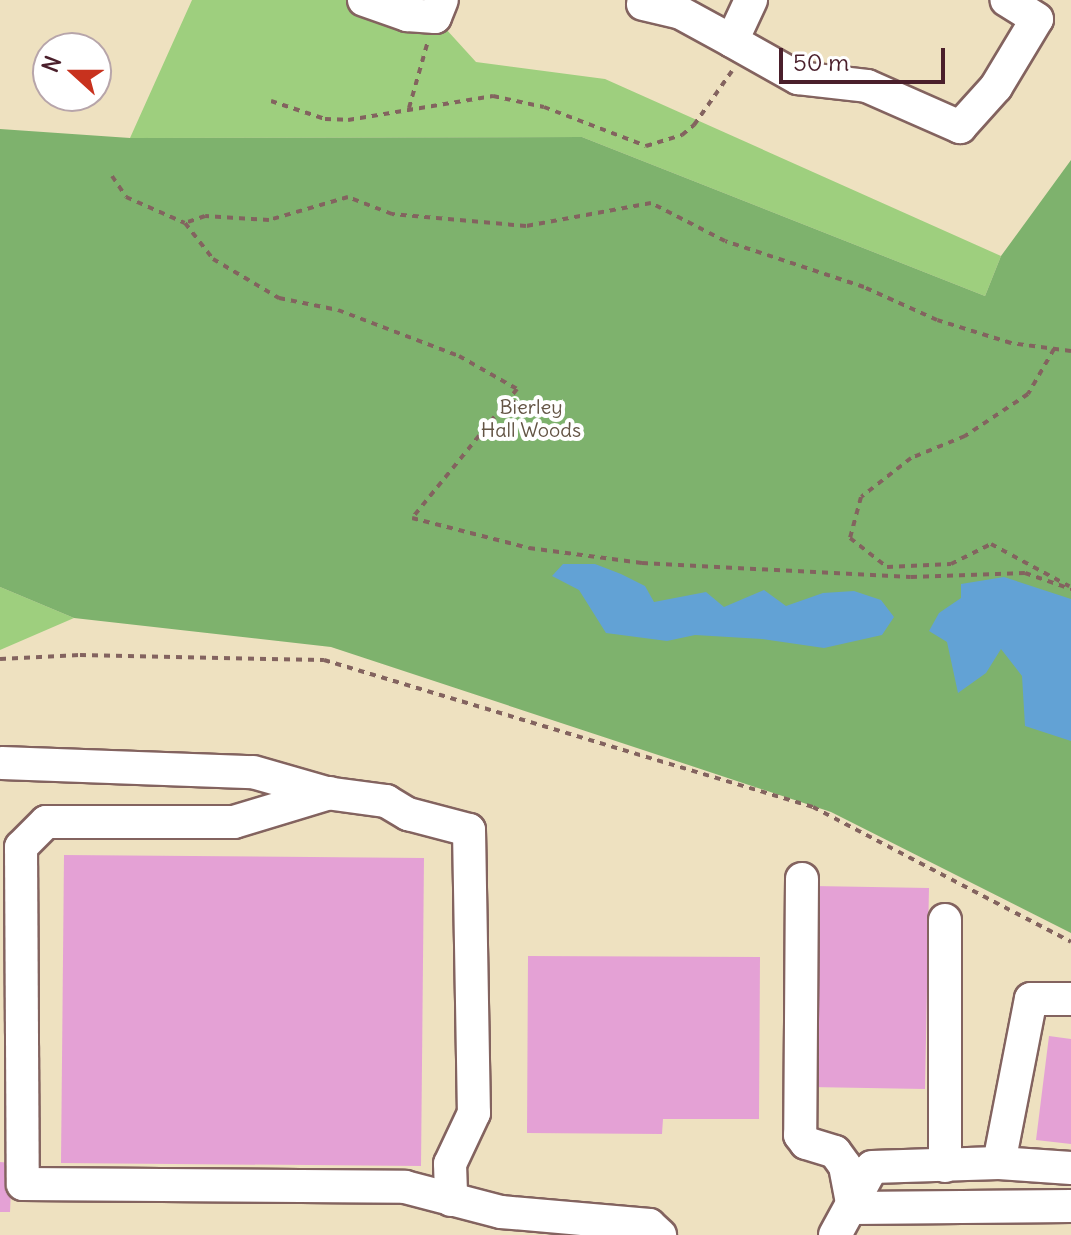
<!DOCTYPE html>
<style>
body{margin:0}
#map{position:relative;width:1071px;height:1235px;overflow:hidden;background:#eee1c0;font-family:Delius,sans-serif}
div>[style]{position:absolute}
[style*='--x']{left:calc(var(--x)*1px);top:calc(var(--y)*1px);width:calc(var(--w)*1px);rotate:calc(var(--a)*1deg)}
.green>*{inset:0;background:#9ecf7e}
.forest>*{inset:0;background:#7eb26d}
.water>*{inset:0;background:#62a2d5}
.building>*{inset:0;background:#e4a1d5}
.path>*{height:4px;margin-top:-2px;transform-origin:0;background:repeating-linear-gradient(90deg,#83635f 0 6px,transparent 0 12px)}
.roads{filter:drop-shadow(2px 0 #83635f) drop-shadow(-2px 0 #83635f) drop-shadow(0 2px #83635f) drop-shadow(0 -2px #83635f)}
.minor>*{height:32px;margin:-16px;padding:0 16px;transform-origin:16px;border-radius:16px;background:#fff}
span{translate:-50% -50%;white-space:nowrap;text-align:center;line-height:1.15;-webkit-text-stroke:8px #fff;paint-order:stroke}
.park-label{font-size:20px;color:#635444}
.north{position:absolute;left:32px;top:32px;width:80px;height:80px;box-sizing:border-box;background:#fff;border:2px solid #b7a5aa;border-radius:50%;rotate:291deg;font-size:22px;font-weight:700;line-height:32px;text-align:center;color:#4a1f2b}
.north::after{content:'';display:block;margin:auto;width:28px;height:36px;background:#c8321e;clip-path:polygon(50% 0,100% 100%,50% 72%,0 100%)}
.scale{position:absolute;left:779px;top:48px;width:166px;height:36px;box-sizing:border-box;border:4px solid #4a1f2b;border-top:0;padding-left:10px;font-size:24px;line-height:28px;white-space:nowrap;color:#4a1f2b;-webkit-text-stroke:6px #fff;paint-order:stroke}
</style>
<div id="map">
<div class="green">
<i style="clip-path:polygon(192px 0,364px 0,435px 17px,476px 62px,605px 79px,1001px 256px,985px 296px,582px 137px,130px 138px)"></i>
<i style="clip-path:polygon(0 587px,74px 618px,0 650px)"></i>
</div>
<div class="forest">
<i style="clip-path:polygon(0 129px,130px 138px,582px 137px,985px 296px,1001px 256px,1071px 160px,1071px 933px,831px 812px,331px 647px,74px 618px,0 587px)"></i>
</div>
<div class="water">
<i style="clip-path:polygon(563px 564px,595px 564px,621px 574px,645px 586px,654px 602px,706px 592px,724px 607px,764px 590px,786px 606px,823px 593px,854px 591px,881px 600px,894px 617px,882px 635px,824px 648px,762px 639px,695px 635px,667px 641px,606px 633px,579px 590px,552px 576px)"></i>
<i style="clip-path:polygon(1004px 577px,1071px 599px,1071px 741px,1025px 726px,1022px 676px,1001px 649px,986px 673px,958px 693px,947px 642px,929px 631px,939px 613px,961px 598px,961px 584px)"></i>
</div>
<div class="building">
<i style="clip-path:polygon(64px 855px,424px 858px,421px 1166px,61px 1163px)"></i>
<i style="clip-path:polygon(814px 886px,929px 888px,925px 1089px,810px 1087px)"></i>
<i style="clip-path:polygon(528px 956px,760px 957px,759px 1119px,663px 1119px,662px 1134px,527px 1133px)"></i>
<i style="clip-path:polygon(1049px 1036px,1071px 1039px,1071px 1144px,1036px 1140px)"></i>
<i style="clip-path:polygon(0 1162px,12px 1163px,10px 1212px,0 1212px)"></i>
</div>
<div class="path">
<i style="--x:271;--y:101;--w:57;--a:18.4"></i>
<i style="--x:325;--y:119;--w:23;--a:2"></i>
<i style="--x:348;--y:120;--w:147;--a:-9.4"></i>
<i style="--x:493;--y:96;--w:52;--a:12.2"></i>
<i style="--x:544;--y:107;--w:109;--a:20.9"></i>
<i style="--x:646;--y:146;--w:38;--a:-17"></i>
<i style="--x:682;--y:135;--w:16;--a:-40"></i>
<i style="--x:694;--y:125;--w:66;--a:-54.9"></i>
<i style="--x:409;--y:108;--w:70;--a:-74.2"></i>
<i style="--x:112;--y:176;--w:25;--a:56"></i>
<i style="--x:126;--y:197;--w:64;--a:23.8"></i>
<i style="--x:1054;--y:349;--w:52;--a:120"></i>
<i style="--x:1028;--y:394;--w:76;--a:146.3"></i>
<i style="--x:965;--y:436;--w:58;--a:157.8"></i>
<i style="--x:911;--y:458;--w:63;--a:142"></i>
<i style="--x:861;--y:497;--w:42;--a:105"></i>
<i style="--x:850;--y:538;--w:47;--a:38.1"></i>
<i style="--x:887;--y:567;--w:64;--a:-2.7"></i>
<i style="--x:951;--y:564;--w:45;--a:-26.6"></i>
<i style="--x:991;--y:544;--w:89;--a:28.3"></i>
<i style="--x:1071;--y:351;--w:61;--a:-172.4"></i>
<i style="--x:1011;--y:343;--w:77;--a:-162.7"></i>
<i style="--x:937;--y:320;--w:80;--a:-155.7"></i>
<i style="--x:864;--y:287;--w:146;--a:-161.7"></i>
<i style="--x:725;--y:241;--w:83;--a:-152.8"></i>
<i style="--x:651;--y:203;--w:127;--a:169.6"></i>
<i style="--x:526;--y:226;--w:135;--a:-174.9"></i>
<i style="--x:392;--y:214;--w:47;--a:-158.9"></i>
<i style="--x:348;--y:197;--w:82;--a:163.8"></i>
<i style="--x:269;--y:220;--w:64;--a:-176.4"></i>
<i style="--x:205;--y:216;--w:21;--a:161"></i>
<i style="--x:185;--y:223;--w:46;--a:52.1"></i>
<i style="--x:213;--y:259;--w:77;--a:30.6"></i>
<i style="--x:279;--y:298;--w:60;--a:11.5"></i>
<i style="--x:338;--y:310;--w:129;--a:20.8"></i>
<i style="--x:459;--y:356;--w:67;--a:29.6"></i>
<i style="--x:517;--y:389;--w:166;--a:129.1"></i>
<i style="--x:412;--y:518;--w:121;--a:14.4"></i>
<i style="--x:529;--y:548;--w:114;--a:7.6"></i>
<i style="--x:642;--y:563;--w:269;--a:3"></i>
<i style="--x:911;--y:577;--w:114;--a:-2"></i>
<i style="--x:1025;--y:573;--w:49;--a:19.2"></i>
<i style="--x:0;--y:659;--w:80;--a:-2.9"></i>
<i style="--x:80;--y:655;--w:244;--a:1.2"></i>
<i style="--x:324;--y:660;--w:511;--a:16.73"></i>
<i style="--x:813;--y:807;--w:291;--a:27.6"></i>
</div>
<div class="roads">
<div class="minor">
<i style="--x:364;--y:0;--w:46;--a:19.2"></i>
<i style="--x:407;--y:15;--w:28;--a:4"></i>
<i style="--x:435;--y:17;--w:18;--a:-68"></i>
<i style="--x:751;--y:0;--w:45;--a:114.9"></i>
<i style="--x:732;--y:41;--w:76;--a:29.3"></i>
<i style="--x:798;--y:78;--w:69;--a:6.6"></i>
<i style="--x:867;--y:86;--w:102;--a:23.8"></i>
<i style="--x:960;--y:127;--w:54;--a:-48"></i>
<i style="--x:996;--y:87;--w:79;--a:-58.9"></i>
<i style="--x:1037;--y:19;--w:36;--a:-148"></i>
<i style="--x:643;--y:4;--w:37;--a:13"></i>
<i style="--x:679;--y:12;--w:60;--a:28.7"></i>
<i style="--x:2;--y:763;--w:251;--a:2.1"></i>
<i style="--x:253;--y:772;--w:76;--a:16"></i>
<i style="--x:326;--y:793;--w:61;--a:7.6"></i>
<i style="--x:386;--y:801;--w:26;--a:31"></i>
<i style="--x:408;--y:814;--w:63;--a:14.7"></i>
<i style="--x:469;--y:830;--w:283;--a:89"></i>
<i style="--x:474;--y:1113;--w:56;--a:115.2"></i>
<i style="--x:450;--y:1164;--w:36;--a:88"></i>
<i style="--x:330;--y:793;--w:100;--a:163.2"></i>
<i style="--x:234;--y:822;--w:188;--a:180"></i>
<i style="--x:46;--y:822;--w:35;--a:135"></i>
<i style="--x:21;--y:847;--w:337;--a:89.7"></i>
<i style="--x:23;--y:1184;--w:382;--a:0.4"></i>
<i style="--x:405;--y:1187;--w:99;--a:14.6"></i>
<i style="--x:501;--y:1212;--w:149;--a:5"></i>
<i style="--x:649;--y:1225;--w:15;--a:42"></i>
<i style="--x:802;--y:879;--w:256;--a:90.4"></i>
<i style="--x:800;--y:1135;--w:10;--a:53"></i>
<i style="--x:806;--y:1143;--w:30;--a:17"></i>
<i style="--x:835;--y:1152;--w:17;--a:54"></i>
<i style="--x:845;--y:1166;--w:43;--a:79.2"></i>
<i style="--x:945;--y:920;--w:246;--a:90"></i>
<i style="--x:999;--y:1163;--w:72;--a:4"></i>
<i style="--x:853;--y:1208;--w:218;--a:-0.5"></i>
<i style="--x:835;--y:1235;--w:77;--a:-61.4"></i>
<i style="--x:872;--y:1167;--w:127;--a:-1.8"></i>
<i style="--x:999;--y:1163;--w:167;--a:-79"></i>
<i style="--x:1031;--y:999;--w:40;--a:0"></i>
</div>
</div>
<div class="park-label">
<span style="left:531px;top:418px">Bierley<br>Hall Woods</span>
</div>
<div class="north">N</div>
<div class="scale">50 m</div>
</div>
